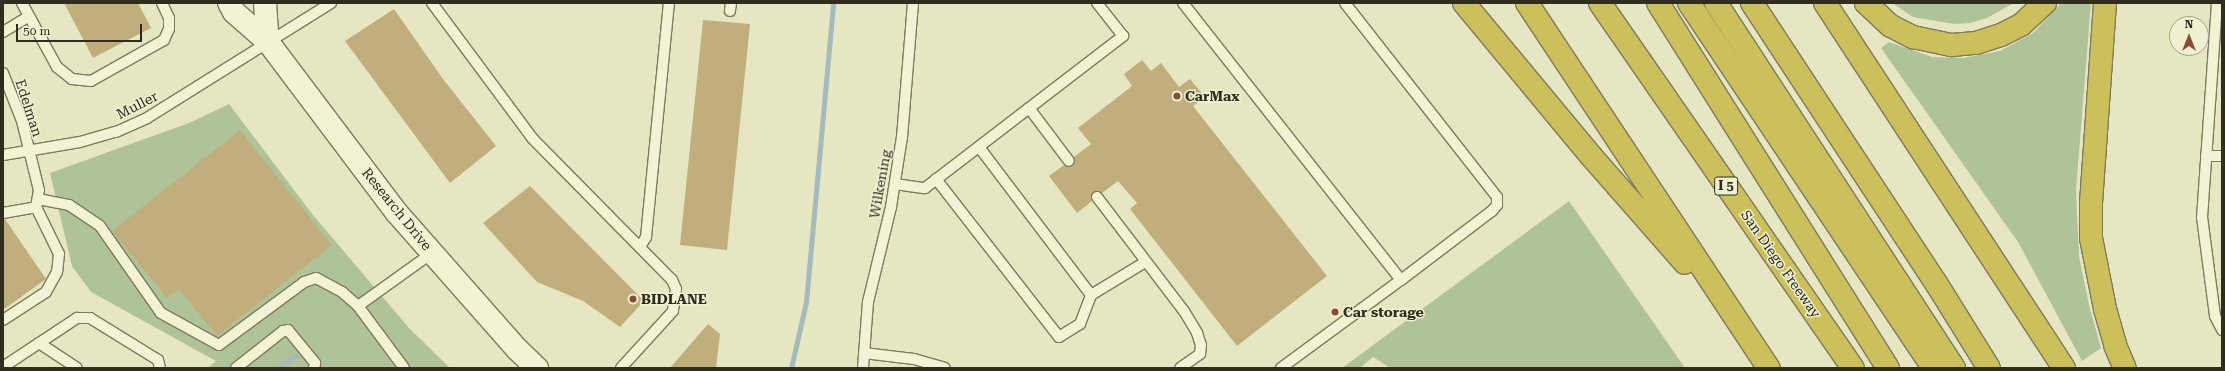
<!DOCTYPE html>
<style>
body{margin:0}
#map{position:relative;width:2225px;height:371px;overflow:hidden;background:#e6e7c2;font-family:"Roboto Serif",serif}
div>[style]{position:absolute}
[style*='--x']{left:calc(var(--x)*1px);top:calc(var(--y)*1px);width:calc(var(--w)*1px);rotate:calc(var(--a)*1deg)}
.green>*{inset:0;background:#b0c398}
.stream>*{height:5px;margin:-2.5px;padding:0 2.5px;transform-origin:2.5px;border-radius:2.5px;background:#a4babb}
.building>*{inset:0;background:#c0af7d}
.roads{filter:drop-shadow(1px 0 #7f7a5c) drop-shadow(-1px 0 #7f7a5c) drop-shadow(0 1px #7f7a5c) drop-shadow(0 -1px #7f7a5c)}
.service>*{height:10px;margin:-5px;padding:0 5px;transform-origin:5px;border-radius:5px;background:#f2f3d4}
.secondary>*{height:22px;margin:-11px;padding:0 11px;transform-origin:11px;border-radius:11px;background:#f2f3d4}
.motorway>*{height:22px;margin:-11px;padding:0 11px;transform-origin:11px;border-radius:11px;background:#ccc05d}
.dots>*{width:11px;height:11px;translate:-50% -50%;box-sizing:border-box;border:2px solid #eef0d1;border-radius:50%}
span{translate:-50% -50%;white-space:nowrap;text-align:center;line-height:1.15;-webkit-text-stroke:3px #eef0d1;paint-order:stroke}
.shield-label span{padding:1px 3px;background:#eef0d1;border:1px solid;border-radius:3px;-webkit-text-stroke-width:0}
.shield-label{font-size:13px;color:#312d1e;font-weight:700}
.poi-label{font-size:14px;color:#312d1e;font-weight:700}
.left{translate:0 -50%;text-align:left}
.street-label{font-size:14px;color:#312d1e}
.frame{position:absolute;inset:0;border:4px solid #312d1e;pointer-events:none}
.north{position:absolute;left:2169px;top:16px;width:40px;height:40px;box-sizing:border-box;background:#eef0d1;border:1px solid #a2a289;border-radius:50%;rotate:0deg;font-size:11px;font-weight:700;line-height:16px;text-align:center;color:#312d1e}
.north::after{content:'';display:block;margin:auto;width:14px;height:18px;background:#864e34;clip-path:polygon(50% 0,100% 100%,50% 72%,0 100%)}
.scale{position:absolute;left:16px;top:24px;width:126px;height:18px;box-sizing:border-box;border:2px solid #312d1e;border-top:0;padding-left:5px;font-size:12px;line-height:14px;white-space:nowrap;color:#312d1e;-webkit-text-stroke:3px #eef0d1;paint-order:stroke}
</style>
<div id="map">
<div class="green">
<i style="clip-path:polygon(1892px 3px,2014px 3px,1987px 18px,1970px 23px,1954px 24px,1913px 17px)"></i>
<i style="clip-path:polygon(2061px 3px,2091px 3px,2076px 190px,2079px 256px,2089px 305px,2101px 348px,2082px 361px,2018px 242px,1881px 48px,1889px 42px,1932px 57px,1963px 58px,2000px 51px,2033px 33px)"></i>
<i style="clip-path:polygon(229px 104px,313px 215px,409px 328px,450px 368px,208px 368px,216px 361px,91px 292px,72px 266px,50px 173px,189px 123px)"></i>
<i style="clip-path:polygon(1569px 201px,1685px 368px,1390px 368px,1373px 357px,1360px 368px,1342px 368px)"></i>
</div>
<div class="stream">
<i style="--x:278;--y:368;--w:21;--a:-37"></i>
<i style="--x:791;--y:368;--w:68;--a:-77.2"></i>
<i style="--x:806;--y:302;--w:300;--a:-84.8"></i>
</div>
<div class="building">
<i style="clip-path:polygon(64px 3px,138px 3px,151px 28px,93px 58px)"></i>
<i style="clip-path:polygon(394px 9px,443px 79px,496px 146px,450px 183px,345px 41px)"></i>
<i style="clip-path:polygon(703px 20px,750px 24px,727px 250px,680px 245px)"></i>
<i style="clip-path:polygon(1142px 60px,1151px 71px,1161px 63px,1179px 87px,1190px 79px,1205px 97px,1193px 106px,1327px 276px,1237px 346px,1130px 209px,1137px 203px,1118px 181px,1102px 193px,1093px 192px,1092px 201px,1077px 213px,1049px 176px,1064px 165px,1073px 166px,1074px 157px,1091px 144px,1078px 128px,1132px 86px,1124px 74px)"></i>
<i style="clip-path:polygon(240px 130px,332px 245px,217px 336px,179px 289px,167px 298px,112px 231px)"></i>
<i style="clip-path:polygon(530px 186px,644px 301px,620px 327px,583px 301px,537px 282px,483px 223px)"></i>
<i style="clip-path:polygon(3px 219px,5px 219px,46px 279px,3px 310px)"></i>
<i style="clip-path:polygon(708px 324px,720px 334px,716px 368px,670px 368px)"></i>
</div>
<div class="roads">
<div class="service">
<i style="--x:22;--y:3;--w:73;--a:61.3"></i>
<i style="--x:57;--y:67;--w:19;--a:39"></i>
<i style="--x:72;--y:79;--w:19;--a:6"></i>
<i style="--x:91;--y:81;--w:84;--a:-29.3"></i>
<i style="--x:164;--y:40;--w:12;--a:-66"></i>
<i style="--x:169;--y:29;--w:11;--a:-90"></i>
<i style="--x:169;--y:18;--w:17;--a:-115"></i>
<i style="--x:432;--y:3;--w:169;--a:53.4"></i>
<i style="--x:533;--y:139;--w:198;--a:45.4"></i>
<i style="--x:672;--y:280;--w:10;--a:66"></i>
<i style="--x:676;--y:289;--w:22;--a:98"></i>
<i style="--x:673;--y:311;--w:77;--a:132.4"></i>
<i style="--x:1183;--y:3;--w:352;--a:51.8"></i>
<i style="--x:1401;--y:280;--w:114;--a:-37.2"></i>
<i style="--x:1492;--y:211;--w:8;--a:-50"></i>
<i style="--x:1497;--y:205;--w:8;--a:-90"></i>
<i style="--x:1497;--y:197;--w:246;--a:-128.1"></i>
<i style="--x:2217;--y:3;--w:215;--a:94"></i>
<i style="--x:2202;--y:217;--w:100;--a:82.5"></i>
<i style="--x:2215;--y:316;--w:16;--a:63"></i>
<i style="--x:730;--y:11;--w:8;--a:-83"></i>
<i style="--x:3;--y:32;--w:29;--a:-31"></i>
<i style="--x:3;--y:73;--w:52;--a:68.4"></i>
<i style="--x:22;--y:121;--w:71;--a:76.2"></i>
<i style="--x:39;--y:190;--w:17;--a:100"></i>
<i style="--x:36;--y:207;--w:52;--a:63.9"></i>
<i style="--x:59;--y:254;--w:18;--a:96"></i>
<i style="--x:57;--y:272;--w:23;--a:119"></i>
<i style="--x:46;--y:292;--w:51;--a:146.9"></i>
<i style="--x:1029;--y:108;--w:66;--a:53"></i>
<i style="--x:3;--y:155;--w:78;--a:-9.6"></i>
<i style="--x:80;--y:142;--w:37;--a:-16"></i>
<i style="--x:116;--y:132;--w:34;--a:-24"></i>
<i style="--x:147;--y:118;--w:217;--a:-32"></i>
<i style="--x:2206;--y:156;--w:16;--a:0"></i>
<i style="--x:936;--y:179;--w:200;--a:52.1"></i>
<i style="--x:1059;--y:337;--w:25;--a:-32"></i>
<i style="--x:1080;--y:324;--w:31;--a:-69"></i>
<i style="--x:1091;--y:295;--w:186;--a:-127.1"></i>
<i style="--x:895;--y:184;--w:30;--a:8"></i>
<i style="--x:925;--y:188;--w:250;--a:-37.5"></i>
<i style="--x:1123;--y:36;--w:42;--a:-128.2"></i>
<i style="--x:1097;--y:197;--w:143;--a:52.7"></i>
<i style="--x:1184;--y:311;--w:26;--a:59"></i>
<i style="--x:1197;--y:333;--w:13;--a:72"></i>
<i style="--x:1201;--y:345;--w:9;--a:96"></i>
<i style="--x:1200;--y:354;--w:24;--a:145"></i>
<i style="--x:38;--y:199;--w:32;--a:11"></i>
<i style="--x:69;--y:205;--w:37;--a:34"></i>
<i style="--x:100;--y:226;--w:106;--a:55"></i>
<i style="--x:161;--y:313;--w:66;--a:28.9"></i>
<i style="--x:219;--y:345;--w:106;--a:-36.5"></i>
<i style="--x:304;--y:282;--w:13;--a:-18"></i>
<i style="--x:316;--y:278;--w:30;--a:28"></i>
<i style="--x:342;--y:292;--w:21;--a:41"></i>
<i style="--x:358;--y:306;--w:91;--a:-35.6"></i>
<i style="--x:3;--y:213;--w:34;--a:-10"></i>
<i style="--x:640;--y:247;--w:12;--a:-59"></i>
<i style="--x:646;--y:237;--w:235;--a:-84.4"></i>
<i style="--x:1091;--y:295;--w:63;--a:-31.4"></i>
<i style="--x:358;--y:306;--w:77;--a:53.4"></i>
<i style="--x:39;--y:343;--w:45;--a:33.3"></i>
<i style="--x:864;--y:353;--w:50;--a:6.8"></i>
<i style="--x:914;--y:359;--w:32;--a:16"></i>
<i style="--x:3;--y:367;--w:89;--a:-33.5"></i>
<i style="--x:77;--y:318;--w:13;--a:0"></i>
<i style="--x:90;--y:318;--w:80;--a:31.7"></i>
<i style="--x:158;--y:360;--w:8;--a:76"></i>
<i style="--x:236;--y:368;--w:60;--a:-38.2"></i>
<i style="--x:283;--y:331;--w:5;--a:-11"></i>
<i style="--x:288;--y:330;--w:43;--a:50.7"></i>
<i style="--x:315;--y:363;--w:5;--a:101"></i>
<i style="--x:863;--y:368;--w:66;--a:-85.7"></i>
<i style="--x:868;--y:302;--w:98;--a:-76.4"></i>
<i style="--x:891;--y:207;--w:71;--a:-81.1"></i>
<i style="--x:902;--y:137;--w:134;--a:-85.3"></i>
<i style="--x:1281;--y:368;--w:149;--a:-36.3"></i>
</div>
<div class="secondary">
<i style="--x:229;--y:3;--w:10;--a:61"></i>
<i style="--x:234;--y:12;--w:45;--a:41.4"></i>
<i style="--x:268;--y:42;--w:214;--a:53"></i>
<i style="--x:397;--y:213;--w:181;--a:48.6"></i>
<i style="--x:517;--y:349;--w:28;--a:44"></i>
<i style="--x:265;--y:3;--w:39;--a:86"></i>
</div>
<div class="motorway">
<i style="--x:1464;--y:3;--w:199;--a:50.3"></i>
<i style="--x:1591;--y:156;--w:142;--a:48.7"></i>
<i style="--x:1527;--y:3;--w:438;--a:56.5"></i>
<i style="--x:1600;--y:3;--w:444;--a:55.3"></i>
<i style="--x:1658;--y:3;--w:431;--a:57.8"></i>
<i style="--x:1689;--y:3;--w:439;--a:56.2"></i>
<i style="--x:1716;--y:3;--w:436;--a:56.9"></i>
<i style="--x:1752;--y:3;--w:335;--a:56.7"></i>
<i style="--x:1936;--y:283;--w:100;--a:58.1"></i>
<i style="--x:1825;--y:3;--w:436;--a:56.8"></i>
<i style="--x:1866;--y:3;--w:34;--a:43"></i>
<i style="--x:1891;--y:26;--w:25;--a:27"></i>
<i style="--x:1913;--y:37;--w:40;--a:12"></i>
<i style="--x:1952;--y:45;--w:24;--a:-5"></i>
<i style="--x:1976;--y:43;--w:26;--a:-18"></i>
<i style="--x:2001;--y:35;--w:22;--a:-27"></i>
<i style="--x:2021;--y:25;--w:33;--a:-43"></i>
<i style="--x:2105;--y:3;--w:199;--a:94"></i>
<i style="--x:2091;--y:202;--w:36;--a:90"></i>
<i style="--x:2091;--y:238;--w:72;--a:78.8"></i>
<i style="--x:2105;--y:309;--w:37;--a:74"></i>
<i style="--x:2115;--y:345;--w:25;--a:67"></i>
</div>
</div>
<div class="dots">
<i style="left:1177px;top:96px;background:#864e34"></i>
<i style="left:633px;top:299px;background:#864e34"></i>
<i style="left:1335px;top:312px;background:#864e34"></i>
</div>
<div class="shield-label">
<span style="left:1726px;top:186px">I 5</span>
</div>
<div class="poi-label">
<span class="left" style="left:1185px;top:96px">CarMax</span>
<span class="left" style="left:641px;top:299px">BIDLANE</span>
<span class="left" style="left:1343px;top:312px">Car storage</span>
</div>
<div class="street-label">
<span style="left:137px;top:105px;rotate:-27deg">Muller</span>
<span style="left:29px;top:108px;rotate:72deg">Edelman</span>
<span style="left:880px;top:184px;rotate:-80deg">Wilkening</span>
<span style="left:397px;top:209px;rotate:51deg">Research Drive</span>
<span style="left:1781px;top:264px;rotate:55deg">San Diego Freeway</span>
</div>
<div class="frame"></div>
<div class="north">N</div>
<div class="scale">50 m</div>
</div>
